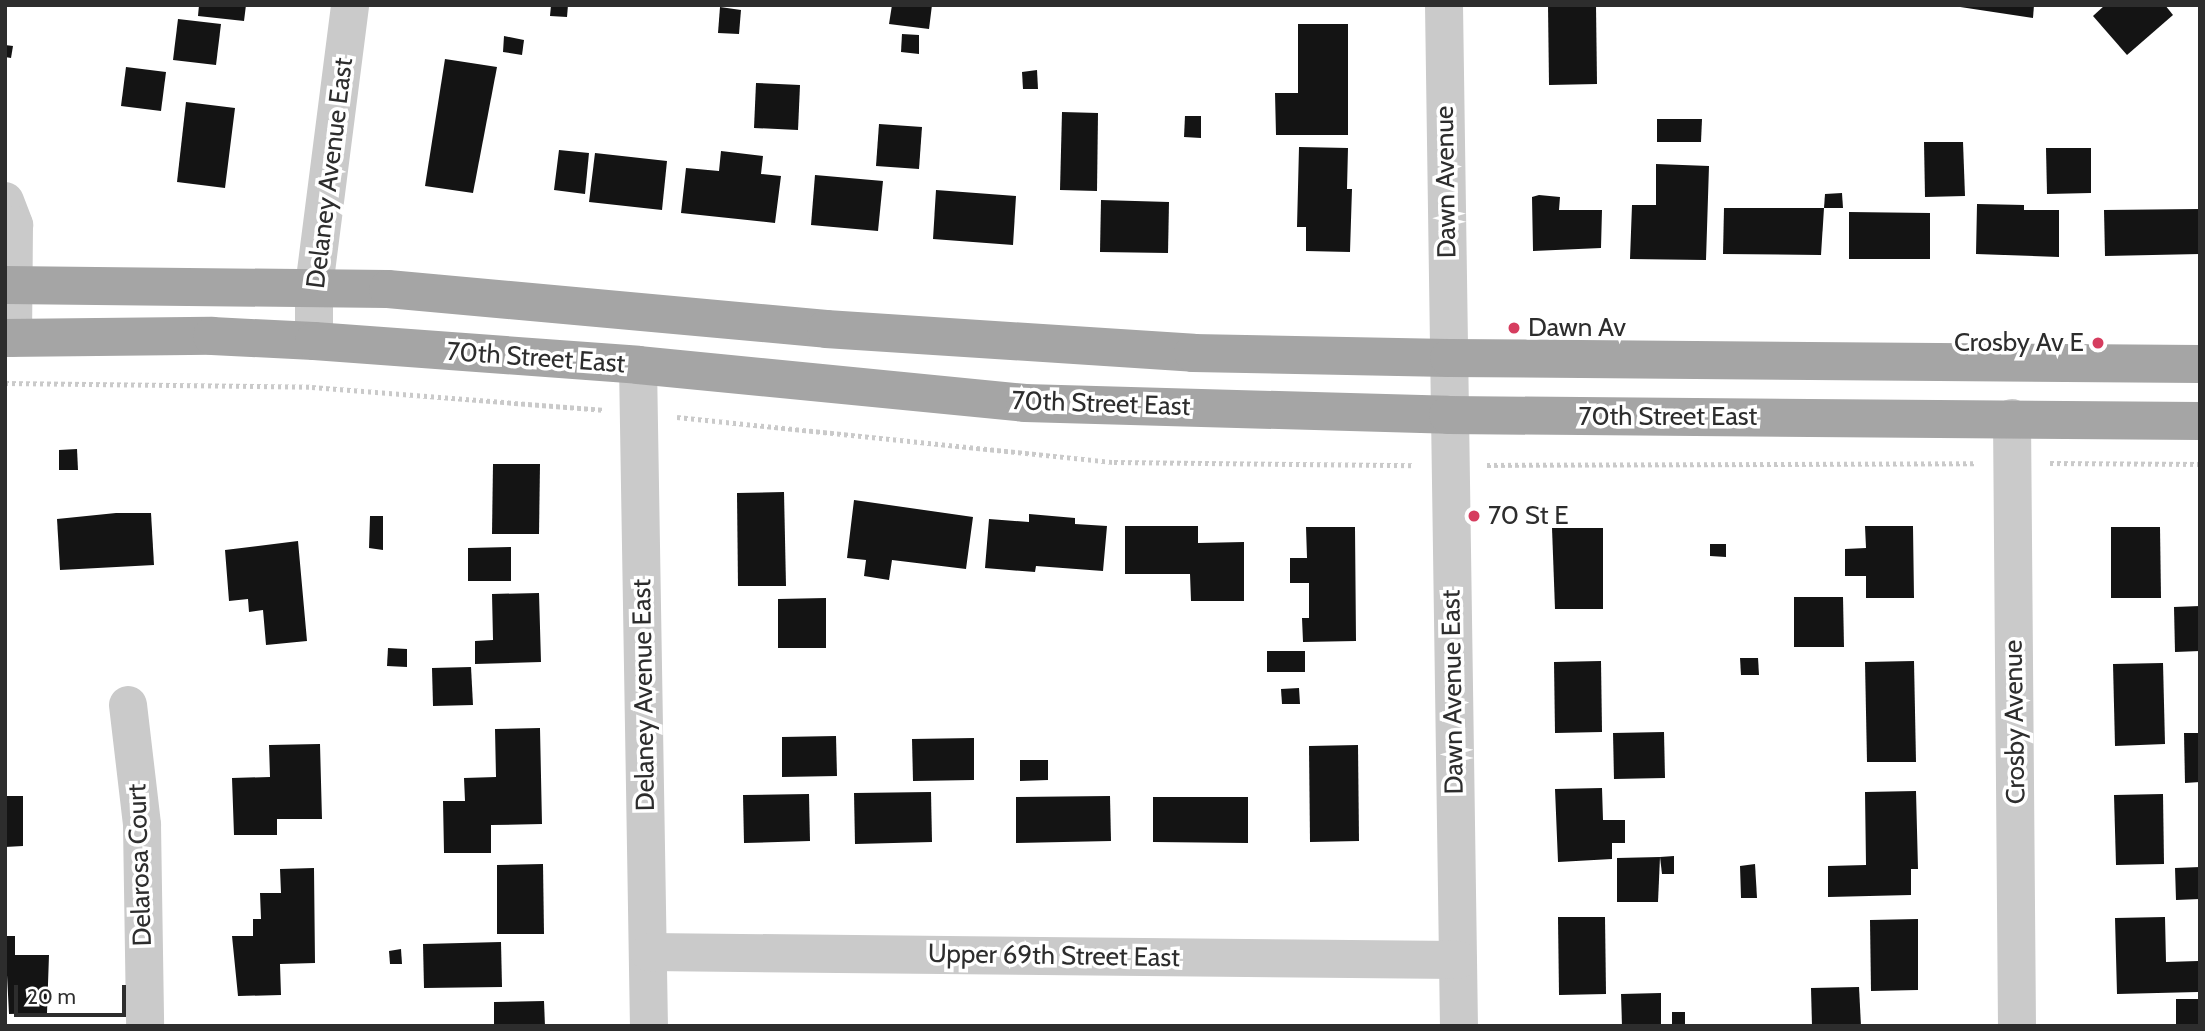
<!DOCTYPE html>
<style>
body{margin:0}
#map{position:relative;width:2205px;height:1031px;overflow:hidden;background:#fff;font-family:Cabin,sans-serif}
div>[style]{position:absolute}
[style*='--x']{left:calc(var(--x)*1px);top:calc(var(--y)*1px);width:calc(var(--w)*1px);rotate:calc(var(--a)*1deg)}
.building>*{inset:0;background:#141414}
.path>*{height:4.5px;margin-top:-2.25px;transform-origin:0;background:repeating-linear-gradient(90deg,#cacaca 0 3.5px,transparent 0 7px)}
.minor>*{height:38px;margin:-19px;padding:0 19px;transform-origin:19px;border-radius:19px;background:#cacaca}
.major>*{height:38px;margin:-19px;padding:0 19px;transform-origin:19px;border-radius:19px;background:#a5a5a5}
.dots>*{width:19px;height:19px;translate:-50% -50%;box-sizing:border-box;border:4px solid #fff;border-radius:50%}
span{translate:-50% -50%;white-space:nowrap;text-align:center;line-height:1.15;-webkit-text-stroke:7px #fff;paint-order:stroke}
.street-label{font-size:26px;color:#2d2d2d}
.poi-label{font-size:26px;color:#2d2d2d}
.left{translate:0 -50%;text-align:left}
.right{translate:-100% -50%;text-align:right}
.frame{position:absolute;inset:0;border:7px solid #2d2d2d;pointer-events:none}
.scale{position:absolute;left:14px;top:985px;width:112px;height:32px;box-sizing:border-box;border:4px solid #2d2d2d;border-top:0;padding-left:9px;font-size:21px;line-height:24px;white-space:nowrap;color:#2d2d2d;-webkit-text-stroke:5px #fff;paint-order:stroke}
</style>
<div id="map">
<div class="building">
<i style="clip-path:polygon(199px 5px,246px 5px,244px 21px,198px 16px)"></i>
<i style="clip-path:polygon(551px 5px,568px 5px,567px 17px,550px 16px)"></i>
<i style="clip-path:polygon(892px 5px,932px 5px,929px 29px,889px 24px)"></i>
<i style="clip-path:polygon(1548px 5px,1596px 5px,1597px 84px,1549px 85px)"></i>
<i style="clip-path:polygon(1947px 5px,2034px 5px,2033px 18px)"></i>
<i style="clip-path:polygon(2105px 5px,2165px 5px,2173px 15px,2127px 55px,2093px 16px)"></i>
<i style="clip-path:polygon(720px 7px,741px 10px,739px 34px,718px 33px)"></i>
<i style="clip-path:polygon(178px 19px,221px 24px,216px 65px,173px 60px)"></i>
<i style="clip-path:polygon(1298px 24px,1348px 24px,1348px 135px,1276px 135px,1275px 93px,1298px 93px)"></i>
<i style="clip-path:polygon(902px 34px,919px 35px,919px 54px,901px 52px)"></i>
<i style="clip-path:polygon(504px 36px,524px 40px,522px 55px,503px 52px)"></i>
<i style="clip-path:polygon(5px 45px,13px 46px,11px 58px,5px 57px)"></i>
<i style="clip-path:polygon(445px 59px,497px 67px,473px 193px,425px 186px)"></i>
<i style="clip-path:polygon(126px 67px,166px 72px,161px 111px,121px 106px)"></i>
<i style="clip-path:polygon(1037px 70px,1038px 89px,1023px 89px,1022px 72px)"></i>
<i style="clip-path:polygon(756px 83px,800px 85px,798px 130px,754px 128px)"></i>
<i style="clip-path:polygon(186px 102px,235px 108px,225px 188px,177px 182px)"></i>
<i style="clip-path:polygon(1062px 112px,1098px 113px,1097px 191px,1060px 190px)"></i>
<i style="clip-path:polygon(1185px 116px,1201px 116px,1201px 138px,1184px 137px)"></i>
<i style="clip-path:polygon(1657px 119px,1702px 119px,1701px 142px,1657px 142px)"></i>
<i style="clip-path:polygon(879px 124px,922px 127px,919px 169px,876px 166px)"></i>
<i style="clip-path:polygon(1924px 142px,1963px 142px,1965px 196px,1925px 197px)"></i>
<i style="clip-path:polygon(1299px 147px,1348px 148px,1347px 189px,1352px 189px,1350px 252px,1306px 251px,1306px 227px,1297px 227px)"></i>
<i style="clip-path:polygon(2046px 148px,2091px 148px,2091px 193px,2047px 194px)"></i>
<i style="clip-path:polygon(559px 150px,589px 153px,585px 194px,554px 190px)"></i>
<i style="clip-path:polygon(721px 151px,763px 156px,761px 174px,781px 176px,775px 223px,681px 213px,686px 168px,719px 171px)"></i>
<i style="clip-path:polygon(595px 153px,667px 161px,662px 210px,589px 202px)"></i>
<i style="clip-path:polygon(1656px 164px,1709px 166px,1706px 260px,1630px 259px,1632px 205px,1656px 205px)"></i>
<i style="clip-path:polygon(815px 175px,883px 181px,878px 231px,811px 225px)"></i>
<i style="clip-path:polygon(936px 190px,1016px 196px,1013px 245px,933px 239px)"></i>
<i style="clip-path:polygon(1842px 193px,1843px 208px,1824px 208px,1825px 194px)"></i>
<i style="clip-path:polygon(1539px 195px,1560px 197px,1559px 210px,1602px 210px,1601px 248px,1533px 251px,1532px 197px)"></i>
<i style="clip-path:polygon(1101px 200px,1169px 202px,1168px 253px,1100px 252px)"></i>
<i style="clip-path:polygon(1977px 204px,2024px 205px,2024px 210px,2059px 210px,2059px 257px,1976px 254px)"></i>
<i style="clip-path:polygon(1724px 208px,1824px 208px,1821px 255px,1723px 254px)"></i>
<i style="clip-path:polygon(2200px 209px,2200px 254px,2105px 256px,2104px 210px)"></i>
<i style="clip-path:polygon(1849px 212px,1930px 213px,1930px 259px,1849px 259px)"></i>
<i style="clip-path:polygon(77px 449px,78px 470px,59px 470px,59px 450px)"></i>
<i style="clip-path:polygon(493px 464px,540px 464px,539px 534px,492px 534px)"></i>
<i style="clip-path:polygon(784px 492px,786px 586px,738px 586px,737px 493px)"></i>
<i style="clip-path:polygon(854px 500px,973px 517px,966px 569px,892px 560px,889px 580px,864px 576px,866px 560px,847px 558px)"></i>
<i style="clip-path:polygon(116px 513px,151px 513px,154px 565px,60px 570px,57px 519px)"></i>
<i style="clip-path:polygon(1029px 514px,1075px 518px,1075px 524px,1107px 526px,1103px 571px,1036px 566px,1035px 572px,985px 568px,989px 519px,1029px 522px)"></i>
<i style="clip-path:polygon(370px 516px,383px 516px,383px 550px,369px 548px)"></i>
<i style="clip-path:polygon(1125px 526px,1198px 526px,1198px 543px,1244px 542px,1244px 601px,1191px 601px,1190px 574px,1125px 574px)"></i>
<i style="clip-path:polygon(1865px 526px,1913px 526px,1914px 598px,1866px 598px,1866px 576px,1845px 576px,1845px 549px,1866px 548px)"></i>
<i style="clip-path:polygon(1306px 527px,1355px 527px,1356px 641px,1303px 642px,1302px 618px,1309px 618px,1309px 583px,1290px 583px,1290px 558px,1307px 558px)"></i>
<i style="clip-path:polygon(2111px 527px,2160px 527px,2161px 598px,2111px 598px)"></i>
<i style="clip-path:polygon(1552px 528px,1603px 528px,1603px 609px,1555px 609px)"></i>
<i style="clip-path:polygon(298px 541px,307px 641px,266px 645px,263px 610px,249px 612px,248px 599px,229px 601px,225px 550px)"></i>
<i style="clip-path:polygon(1710px 544px,1726px 544px,1726px 557px,1710px 556px)"></i>
<i style="clip-path:polygon(511px 547px,511px 581px,468px 581px,468px 548px)"></i>
<i style="clip-path:polygon(539px 593px,541px 662px,475px 664px,475px 641px,493px 640px,492px 594px)"></i>
<i style="clip-path:polygon(1794px 597px,1843px 597px,1844px 647px,1794px 647px)"></i>
<i style="clip-path:polygon(826px 598px,826px 648px,778px 648px,778px 599px)"></i>
<i style="clip-path:polygon(2200px 606px,2200px 651px,2175px 652px,2174px 607px)"></i>
<i style="clip-path:polygon(388px 648px,407px 649px,407px 667px,387px 666px)"></i>
<i style="clip-path:polygon(1267px 651px,1305px 651px,1305px 672px,1267px 672px)"></i>
<i style="clip-path:polygon(1740px 658px,1758px 658px,1759px 675px,1741px 675px)"></i>
<i style="clip-path:polygon(1601px 661px,1602px 732px,1555px 733px,1554px 662px)"></i>
<i style="clip-path:polygon(1914px 661px,1916px 762px,1867px 762px,1865px 662px)"></i>
<i style="clip-path:polygon(2163px 663px,2165px 744px,2115px 746px,2113px 664px)"></i>
<i style="clip-path:polygon(471px 667px,473px 705px,433px 706px,432px 668px)"></i>
<i style="clip-path:polygon(1299px 688px,1300px 704px,1282px 704px,1281px 689px)"></i>
<i style="clip-path:polygon(540px 728px,542px 824px,491px 825px,491px 853px,444px 853px,443px 801px,465px 801px,464px 778px,496px 777px,495px 729px)"></i>
<i style="clip-path:polygon(1664px 732px,1665px 778px,1614px 779px,1613px 733px)"></i>
<i style="clip-path:polygon(2184px 733px,2200px 733px,2200px 782px,2185px 783px)"></i>
<i style="clip-path:polygon(836px 736px,837px 776px,782px 777px,782px 737px)"></i>
<i style="clip-path:polygon(974px 738px,974px 780px,913px 781px,912px 739px)"></i>
<i style="clip-path:polygon(320px 744px,322px 819px,277px 819px,277px 835px,234px 835px,232px 778px,270px 777px,269px 745px)"></i>
<i style="clip-path:polygon(1358px 745px,1359px 841px,1310px 842px,1309px 746px)"></i>
<i style="clip-path:polygon(1020px 760px,1048px 760px,1048px 780px,1020px 781px)"></i>
<i style="clip-path:polygon(1602px 788px,1603px 820px,1625px 820px,1625px 843px,1612px 843px,1612px 859px,1558px 862px,1555px 789px)"></i>
<i style="clip-path:polygon(1916px 791px,1918px 869px,1911px 869px,1911px 895px,1828px 897px,1828px 866px,1866px 865px,1865px 792px)"></i>
<i style="clip-path:polygon(931px 792px,932px 842px,855px 844px,854px 793px)"></i>
<i style="clip-path:polygon(809px 794px,810px 841px,744px 843px,743px 795px)"></i>
<i style="clip-path:polygon(2163px 794px,2164px 864px,2116px 865px,2114px 795px)"></i>
<i style="clip-path:polygon(5px 796px,23px 796px,23px 846px,5px 847px)"></i>
<i style="clip-path:polygon(1110px 796px,1111px 841px,1016px 843px,1016px 797px)"></i>
<i style="clip-path:polygon(1153px 797px,1248px 797px,1248px 843px,1153px 842px)"></i>
<i style="clip-path:polygon(1674px 856px,1674px 874px,1662px 874px,1660px 857px)"></i>
<i style="clip-path:polygon(1660px 857px,1658px 902px,1617px 902px,1617px 858px)"></i>
<i style="clip-path:polygon(543px 864px,544px 934px,497px 934px,497px 865px)"></i>
<i style="clip-path:polygon(1755px 864px,1757px 898px,1741px 898px,1740px 866px)"></i>
<i style="clip-path:polygon(2200px 867px,2200px 899px,2176px 900px,2175px 868px)"></i>
<i style="clip-path:polygon(314px 868px,315px 963px,280px 964px,281px 995px,238px 996px,232px 936px,253px 936px,253px 919px,261px 919px,260px 893px,281px 893px,280px 869px)"></i>
<i style="clip-path:polygon(1558px 917px,1605px 917px,1606px 994px,1559px 995px)"></i>
<i style="clip-path:polygon(2165px 917px,2166px 962px,2198px 961px,2198px 992px,2117px 994px,2115px 918px)"></i>
<i style="clip-path:polygon(1918px 919px,1918px 990px,1871px 991px,1870px 920px)"></i>
<i style="clip-path:polygon(5px 936px,15px 936px,15px 955px,49px 955px,47px 1013px,9px 1014px)"></i>
<i style="clip-path:polygon(501px 942px,502px 987px,424px 988px,423px 944px)"></i>
<i style="clip-path:polygon(401px 949px,402px 964px,390px 964px,389px 951px)"></i>
<i style="clip-path:polygon(1859px 987px,1861px 1026px,1812px 1026px,1811px 988px)"></i>
<i style="clip-path:polygon(1661px 993px,1661px 1026px,1622px 1026px,1621px 994px)"></i>
<i style="clip-path:polygon(2176px 999px,2200px 999px,2200px 1026px,2176px 1026px)"></i>
<i style="clip-path:polygon(544px 1001px,545px 1026px,494px 1026px,494px 1002px)"></i>
<i style="clip-path:polygon(1672px 1012px,1685px 1012px,1685px 1026px,1672px 1026px)"></i>
</div>
<div class="path">
<i style="--x:5;--y:383;--w:307;--a:0.7"></i>
<i style="--x:312;--y:387;--w:291;--a:4.5"></i>
<i style="--x:677;--y:417;--w:439;--a:5.9"></i>
<i style="--x:1114;--y:462;--w:301;--a:0.6"></i>
<i style="--x:2050;--y:463;--w:150;--a:0.4"></i>
<i style="--x:1487;--y:465;--w:488;--a:-0.2"></i>
</div>
<div class="minor">
<i style="--x:1444;--y:5;--w:1021;--a:89.16"></i>
<i style="--x:5;--y:201;--w:26;--a:69"></i>
<i style="--x:14;--y:225;--w:113;--a:90.5"></i>
<i style="--x:314;--y:341;--w:54;--a:-90"></i>
<i style="--x:314;--y:287;--w:284;--a:-82.7"></i>
<i style="--x:638;--y:365;--w:661;--a:89.05"></i>
<i style="--x:2012;--y:418;--w:608;--a:89.53"></i>
<i style="--x:128;--y:705;--w:121;--a:83.3"></i>
<i style="--x:142;--y:825;--w:201;--a:89.1"></i>
<i style="--x:649;--y:952;--w:809;--a:0.57"></i>
</div>
<div class="major">
<i style="--x:5;--y:285;--w:383;--a:0.6"></i>
<i style="--x:388;--y:289;--w:440;--a:5.2"></i>
<i style="--x:826;--y:329;--w:368;--a:3.7"></i>
<i style="--x:1193;--y:353;--w:256;--a:1.1"></i>
<i style="--x:1449;--y:358;--w:751;--a:0.46"></i>
<i style="--x:5;--y:338;--w:207;--a:-0.6"></i>
<i style="--x:212;--y:336;--w:102;--a:2.8"></i>
<i style="--x:314;--y:341;--w:325;--a:4.2"></i>
<i style="--x:638;--y:365;--w:389;--a:5.6"></i>
<i style="--x:1025;--y:403;--w:423;--a:1.6"></i>
<i style="--x:1448;--y:415;--w:752;--a:0.46"></i>
</div>
<div class="dots">
<i style="left:1514px;top:328px;background:#d63d5f"></i>
<i style="left:2098px;top:343px;background:#d63d5f"></i>
<i style="left:1474px;top:516px;background:#d63d5f"></i>
</div>
<div class="street-label">
<span style="left:330px;top:173px;rotate:-83deg">Delaney Avenue East</span>
<span style="left:1446px;top:182px;rotate:-91deg">Dawn Avenue</span>
<span style="left:536px;top:358px;rotate:4deg">70th Street East</span>
<span style="left:1101px;top:404px;rotate:2deg">70th Street East</span>
<span style="left:1668px;top:417px">70th Street East</span>
<span style="left:1453px;top:692px;rotate:-91deg">Dawn Avenue East</span>
<span style="left:644px;top:695px;rotate:-91deg">Delaney Avenue East</span>
<span style="left:2015px;top:722px;rotate:-91deg">Crosby Avenue</span>
<span style="left:140px;top:865px;rotate:-92deg">Delarosa Court</span>
<span style="left:1054px;top:956px;rotate:1deg">Upper 69th Street East</span>
</div>
<div class="poi-label">
<span class="left" style="left:1528px;top:328px">Dawn Av</span>
<span class="right" style="left:2084px;top:343px">Crosby Av E</span>
<span class="left" style="left:1488px;top:516px">70 St E</span>
</div>
<div class="frame"></div>
<div class="scale">20 m</div>
</div>
